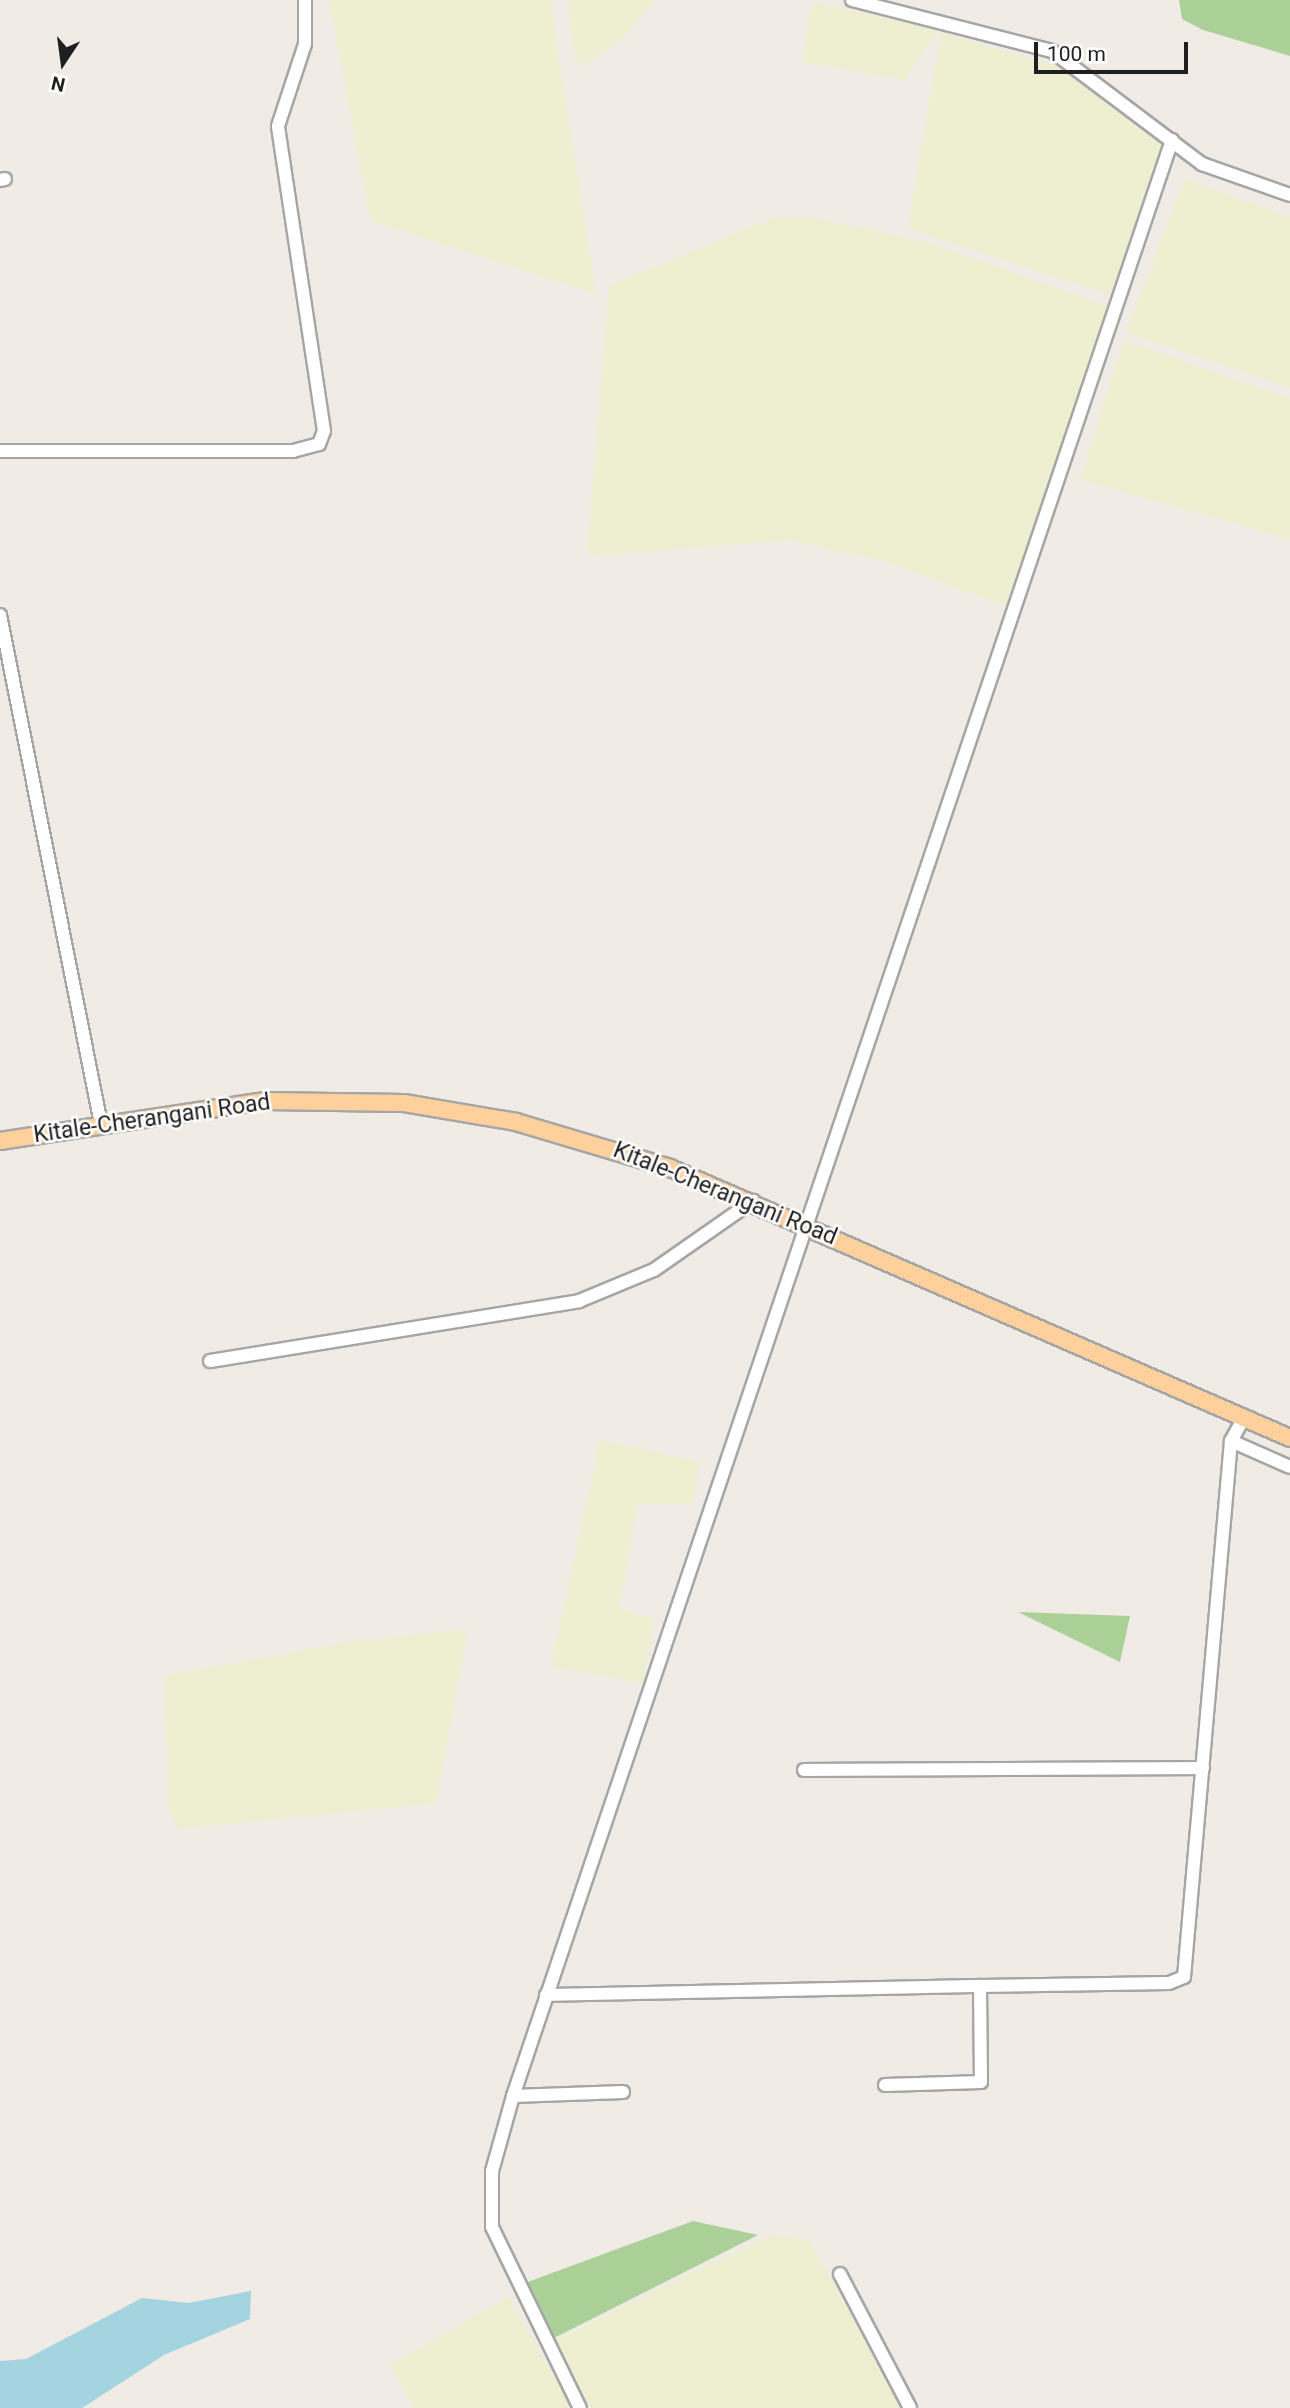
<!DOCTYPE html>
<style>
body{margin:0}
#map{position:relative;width:1290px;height:2408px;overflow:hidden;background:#f0ece5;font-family:Roboto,sans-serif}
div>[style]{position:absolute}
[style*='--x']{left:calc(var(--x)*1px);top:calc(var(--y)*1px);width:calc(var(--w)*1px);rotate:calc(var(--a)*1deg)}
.farmland>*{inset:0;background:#eeefd0}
.forest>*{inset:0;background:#abd199}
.water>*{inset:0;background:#a4d4df}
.roads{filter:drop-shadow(2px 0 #a6a6a6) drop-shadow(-2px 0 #a6a6a6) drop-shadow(0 2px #a6a6a6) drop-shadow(0 -2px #a6a6a6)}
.minor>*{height:12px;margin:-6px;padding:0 6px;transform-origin:6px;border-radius:6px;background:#fff}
.major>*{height:16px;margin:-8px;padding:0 8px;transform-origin:8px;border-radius:8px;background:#fed09c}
span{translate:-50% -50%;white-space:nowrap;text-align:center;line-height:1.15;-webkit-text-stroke:5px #fff;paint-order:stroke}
.street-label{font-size:23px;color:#1f1f1f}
.north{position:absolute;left:28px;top:28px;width:70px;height:70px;-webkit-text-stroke:5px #fff;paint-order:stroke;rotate:193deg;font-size:19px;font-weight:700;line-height:28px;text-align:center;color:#1f1f1f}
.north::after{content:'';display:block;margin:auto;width:24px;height:32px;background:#1f1f1f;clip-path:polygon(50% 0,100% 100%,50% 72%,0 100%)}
.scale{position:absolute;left:1034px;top:42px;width:154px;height:32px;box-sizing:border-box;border:4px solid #1f1f1f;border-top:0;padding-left:9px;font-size:21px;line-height:24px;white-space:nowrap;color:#1f1f1f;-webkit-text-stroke:5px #fff;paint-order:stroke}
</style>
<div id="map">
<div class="farmland">
<i style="clip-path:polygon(329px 0,550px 0,596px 294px,371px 221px)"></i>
<i style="clip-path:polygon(568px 0,655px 0,623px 37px,583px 67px,574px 54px)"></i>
<i style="clip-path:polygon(812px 2px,939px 30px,905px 80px,802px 62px)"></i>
<i style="clip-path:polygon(941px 32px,1061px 68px,1164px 143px,1114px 296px,908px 229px)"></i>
<i style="clip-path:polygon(1185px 179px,1290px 217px,1290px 388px,1126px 332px)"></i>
<i style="clip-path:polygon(777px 217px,816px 218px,930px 243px,1110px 307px,1010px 607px,883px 561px,792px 540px,587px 556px,609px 285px)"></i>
<i style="clip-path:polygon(1124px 340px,1290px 399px,1290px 539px,1080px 480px)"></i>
<i style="clip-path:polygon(600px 1440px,701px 1462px,693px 1503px,638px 1503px,619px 1609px,654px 1619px,644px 1683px,551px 1667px)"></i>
<i style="clip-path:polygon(468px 1629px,436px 1803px,177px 1829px,169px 1809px,164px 1676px,349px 1642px)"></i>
<i style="clip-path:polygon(771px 2235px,809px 2239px,901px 2408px,591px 2408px,554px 2341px)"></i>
<i style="clip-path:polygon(508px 2297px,572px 2408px,414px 2408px,390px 2365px)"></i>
</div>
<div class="forest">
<i style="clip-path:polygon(1179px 0,1290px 0,1290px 56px,1203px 30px,1182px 19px)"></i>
<i style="clip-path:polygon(1018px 1612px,1130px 1616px,1120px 1662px)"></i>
<i style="clip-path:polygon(693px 2221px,758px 2235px,552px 2339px,525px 2283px)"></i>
</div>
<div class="water">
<i style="clip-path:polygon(251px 2291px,250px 2319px,164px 2355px,82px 2408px,0 2408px,0 2361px,26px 2359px,142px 2298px,189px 2303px)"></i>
</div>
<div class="roads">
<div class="minor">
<i style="--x:852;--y:0;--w:206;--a:14.3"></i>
<i style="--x:1052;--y:51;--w:188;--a:37"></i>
<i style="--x:1202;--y:164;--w:93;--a:19.4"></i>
<i style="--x:0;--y:180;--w:5;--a:-11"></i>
<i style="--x:0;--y:451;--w:293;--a:0"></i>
<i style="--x:293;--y:451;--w:27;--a:-15"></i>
<i style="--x:319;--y:444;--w:14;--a:-69"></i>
<i style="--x:324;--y:431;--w:308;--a:-98.6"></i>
<i style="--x:278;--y:126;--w:86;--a:-71.8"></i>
<i style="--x:305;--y:44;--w:44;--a:-90"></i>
<i style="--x:0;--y:615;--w:519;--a:78.78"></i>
<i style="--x:210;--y:1361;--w:374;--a:-9.2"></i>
<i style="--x:579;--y:1301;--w:81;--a:-22.5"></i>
<i style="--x:654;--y:1270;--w:121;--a:-34.9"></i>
<i style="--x:1231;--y:1441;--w:64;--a:23.8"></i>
<i style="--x:804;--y:1770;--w:399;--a:-0.3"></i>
<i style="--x:546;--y:1995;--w:434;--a:-1.2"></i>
<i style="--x:885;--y:2085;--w:96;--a:-1.8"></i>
<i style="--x:981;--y:2082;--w:96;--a:-90.6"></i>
<i style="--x:980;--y:1986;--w:189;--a:-0.9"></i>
<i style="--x:1169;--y:1983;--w:16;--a:-22"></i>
<i style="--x:1184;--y:1977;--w:538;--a:-84.99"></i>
<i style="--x:1231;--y:1441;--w:26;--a:-61"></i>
<i style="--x:623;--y:2092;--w:110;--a:177.9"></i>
<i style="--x:513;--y:2096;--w:2064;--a:-71.38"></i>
<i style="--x:513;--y:2096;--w:78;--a:105.6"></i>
<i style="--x:492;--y:2171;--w:56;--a:90"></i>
<i style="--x:492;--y:2227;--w:201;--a:64.1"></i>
<i style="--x:840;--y:2274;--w:151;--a:62.4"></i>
</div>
<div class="major">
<i style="--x:0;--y:1141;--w:268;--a:-8.6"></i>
<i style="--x:265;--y:1101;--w:139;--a:0.8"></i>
<i style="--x:404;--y:1103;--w:114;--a:9.6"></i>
<i style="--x:516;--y:1122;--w:161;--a:16.6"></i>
<i style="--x:670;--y:1168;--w:676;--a:23.53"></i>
</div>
</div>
<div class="street-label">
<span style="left:152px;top:1119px;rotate:-8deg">Kitale-Cherangani Road</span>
<span style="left:725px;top:1194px;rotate:22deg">Kitale-Cherangani Road</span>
</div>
<div class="north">N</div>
<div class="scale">100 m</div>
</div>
